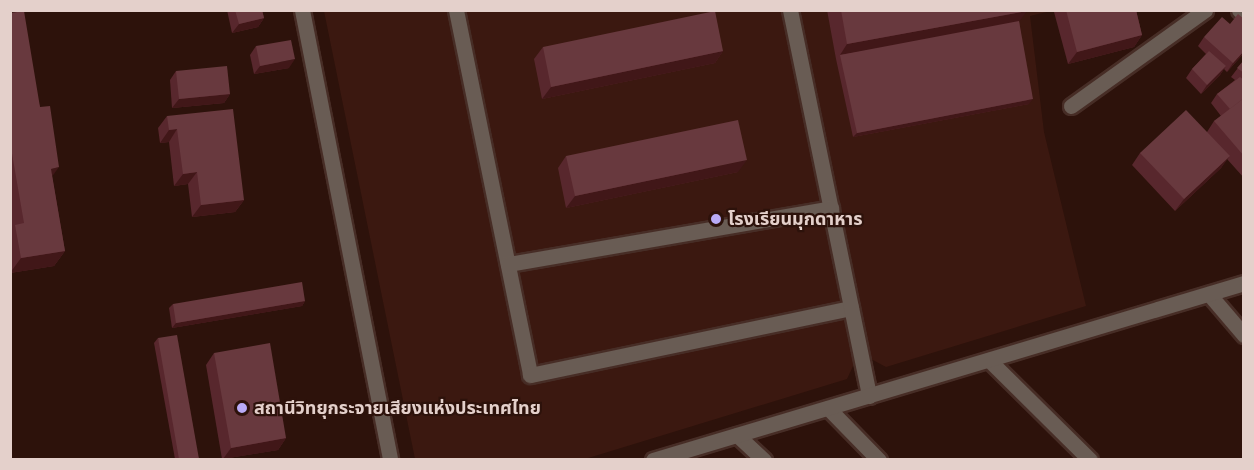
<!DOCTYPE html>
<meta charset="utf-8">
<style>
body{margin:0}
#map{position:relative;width:1254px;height:470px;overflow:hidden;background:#2d120b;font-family:"Fira Sans Condensed","Noto Sans Thai",sans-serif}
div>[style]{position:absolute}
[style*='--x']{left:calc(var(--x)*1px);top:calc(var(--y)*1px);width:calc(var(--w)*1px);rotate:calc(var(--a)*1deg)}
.built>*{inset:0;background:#3b1810}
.roads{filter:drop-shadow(2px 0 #472d26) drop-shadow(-2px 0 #472d26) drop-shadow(0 2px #472d26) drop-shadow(0 -2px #472d26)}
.minor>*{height:15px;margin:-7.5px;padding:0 7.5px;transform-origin:7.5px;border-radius:7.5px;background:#695c54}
.wall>*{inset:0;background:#58272d}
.shaded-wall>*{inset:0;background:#411718}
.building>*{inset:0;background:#68393e}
.dots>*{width:16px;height:16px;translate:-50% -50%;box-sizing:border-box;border:3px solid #2d120b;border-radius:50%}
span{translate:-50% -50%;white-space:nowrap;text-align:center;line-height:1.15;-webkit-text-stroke:4.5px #2d120b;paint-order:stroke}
.poi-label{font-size:18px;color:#e4d0cb;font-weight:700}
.left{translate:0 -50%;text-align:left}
.frame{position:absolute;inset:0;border:12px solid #e4d0cb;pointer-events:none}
</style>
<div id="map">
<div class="built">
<i style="clip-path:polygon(324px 11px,1051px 11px,1030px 16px,1044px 132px,1086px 306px,886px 367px,871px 359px,854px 364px,847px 379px,585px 459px,415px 459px)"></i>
</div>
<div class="roads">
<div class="minor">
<i style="--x:302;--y:10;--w:459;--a:78.9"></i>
<i style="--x:456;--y:10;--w:372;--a:78.5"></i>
<i style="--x:530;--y:375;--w:328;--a:-11.8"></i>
<i style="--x:790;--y:10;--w:394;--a:78.4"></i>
<i style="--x:1239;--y:10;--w:6;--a:39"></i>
<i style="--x:1071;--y:106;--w:165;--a:-35.6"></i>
<i style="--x:508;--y:264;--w:328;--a:-9.8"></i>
<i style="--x:1209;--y:294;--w:54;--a:49.5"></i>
<i style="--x:989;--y:360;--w:142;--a:44.7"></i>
<i style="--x:828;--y:408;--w:73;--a:45.6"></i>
<i style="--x:737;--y:435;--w:37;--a:43"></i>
<i style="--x:653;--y:460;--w:617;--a:-16.67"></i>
</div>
</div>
<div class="wall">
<i style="clip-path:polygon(227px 10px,262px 10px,264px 18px,258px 27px,232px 33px)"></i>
<i style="clip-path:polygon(827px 10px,1026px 10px,1019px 21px,1029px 104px,853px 137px,836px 59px)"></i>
<i style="clip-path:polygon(1056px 10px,1136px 10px,1142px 35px,1134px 47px,1068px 64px,1054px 12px)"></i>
<i style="clip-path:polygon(10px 13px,40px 107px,65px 251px,54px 266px,10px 273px,10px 231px,12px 229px,10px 221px)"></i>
<i style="clip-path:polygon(1204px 37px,1244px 53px,1227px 72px,1224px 69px,1220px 75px,1201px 94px,1186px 78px,1192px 69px,1206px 54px,1198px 46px)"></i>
<i style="clip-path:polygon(256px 46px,289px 68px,254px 74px,250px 55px)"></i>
<i style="clip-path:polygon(543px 47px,723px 51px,715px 63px,542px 99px,534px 59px)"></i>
<i style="clip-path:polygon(1244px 60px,1244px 178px,1227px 159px,1221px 168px,1175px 211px,1132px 165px,1140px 153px,1207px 132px,1214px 121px,1221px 116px,1211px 103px,1217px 94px,1235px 80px,1231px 77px)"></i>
<i style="clip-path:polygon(176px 71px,230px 94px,224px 103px,172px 108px,170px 80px)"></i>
<i style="clip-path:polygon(167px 116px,244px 200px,235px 212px,192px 217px,188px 184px,174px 186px,169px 142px,160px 143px,158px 128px)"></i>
<i style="clip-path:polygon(566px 156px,738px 172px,566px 208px,558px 168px)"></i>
<i style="clip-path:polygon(305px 301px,302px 306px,172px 328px,169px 308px,173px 304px)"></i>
<i style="clip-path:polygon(158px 338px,199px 459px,175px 459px,154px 343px)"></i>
<i style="clip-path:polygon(214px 353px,286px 438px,278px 450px,222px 459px,206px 365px)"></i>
</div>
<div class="shaded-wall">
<i style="clip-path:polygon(1027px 11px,1016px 26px,840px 55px,847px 44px)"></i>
<i style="clip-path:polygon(264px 18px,258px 27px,232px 33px,239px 24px)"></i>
<i style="clip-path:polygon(1142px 35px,1134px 47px,1068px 64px,1077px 52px)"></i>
<i style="clip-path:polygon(723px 51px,715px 63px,542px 99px,551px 87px)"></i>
<i style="clip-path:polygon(1244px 51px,1244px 53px,1227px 72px,1233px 63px)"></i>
<i style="clip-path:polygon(295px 59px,289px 68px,254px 74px,260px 66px)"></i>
<i style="clip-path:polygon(1226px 66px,1220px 75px,1201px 94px,1207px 85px)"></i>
<i style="clip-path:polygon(230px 94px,224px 103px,172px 108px,179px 99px)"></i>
<i style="clip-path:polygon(1033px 99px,1029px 104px,853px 137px,857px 133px)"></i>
<i style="clip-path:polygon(177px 129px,169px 142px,160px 143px,169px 130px)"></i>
<i style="clip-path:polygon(1230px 156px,1221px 168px,1175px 211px,1184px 199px)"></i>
<i style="clip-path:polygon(747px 160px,738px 172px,566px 208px,575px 196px)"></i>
<i style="clip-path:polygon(59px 167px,48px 182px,51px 169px)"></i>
<i style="clip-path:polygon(197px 172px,188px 184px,174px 186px,183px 174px)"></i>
<i style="clip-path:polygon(244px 200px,235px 212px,192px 217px,201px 205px)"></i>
<i style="clip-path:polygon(65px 251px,54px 266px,10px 273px,21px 258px)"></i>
<i style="clip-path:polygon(305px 301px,302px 306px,172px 328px,176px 323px)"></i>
<i style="clip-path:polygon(286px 438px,278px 450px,223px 459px,231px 448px)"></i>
</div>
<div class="building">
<i style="clip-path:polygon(235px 10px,262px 10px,264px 18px,239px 24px)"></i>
<i style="clip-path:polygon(841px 10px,1026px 10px,1027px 11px,847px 44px)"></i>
<i style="clip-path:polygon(1066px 10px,1136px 10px,1142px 35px,1077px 52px)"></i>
<i style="clip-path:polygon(24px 11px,40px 107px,50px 106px,59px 167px,51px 169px,65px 251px,21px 258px,15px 225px,24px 223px,10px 142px,10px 13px)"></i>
<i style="clip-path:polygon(715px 11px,723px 51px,551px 87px,543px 47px)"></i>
<i style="clip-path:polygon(1238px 14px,1244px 19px,1244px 51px,1233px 63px,1204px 37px,1222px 17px,1230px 24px)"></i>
<i style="clip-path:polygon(1019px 21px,1033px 99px,857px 133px,840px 55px)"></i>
<i style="clip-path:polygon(291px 40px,295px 59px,260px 66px,256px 46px)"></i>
<i style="clip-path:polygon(1209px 51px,1226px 66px,1207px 85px,1192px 69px)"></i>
<i style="clip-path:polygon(1244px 60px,1244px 73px,1237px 68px)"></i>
<i style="clip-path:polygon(227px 66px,230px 94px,179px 99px,176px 71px)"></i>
<i style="clip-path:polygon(1240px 77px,1244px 80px,1244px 98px,1230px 109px,1217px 94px)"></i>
<i style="clip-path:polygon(1244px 98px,1244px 156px,1214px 121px)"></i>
<i style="clip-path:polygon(233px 109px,244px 200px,201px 205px,197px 172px,183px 174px,177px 129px,169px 130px,167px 116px)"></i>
<i style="clip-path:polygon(1186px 110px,1230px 156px,1184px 199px,1140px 153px)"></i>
<i style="clip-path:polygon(738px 120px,747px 160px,575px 196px,566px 156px)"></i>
<i style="clip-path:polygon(302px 282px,305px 301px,176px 323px,173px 304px)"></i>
<i style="clip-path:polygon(177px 335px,199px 459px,179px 459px,158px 338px)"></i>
<i style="clip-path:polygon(270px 343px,286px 438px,231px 448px,214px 353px)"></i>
</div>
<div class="dots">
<i style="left:716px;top:219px;background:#b9abf7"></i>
<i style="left:242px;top:408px;background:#b9abf7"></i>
</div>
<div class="poi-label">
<span class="left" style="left:728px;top:219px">โรงเรียนมุกดาหาร</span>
<span class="left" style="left:254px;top:408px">สถานีวิทยุกระจายเสียงแห่งประเทศไทย</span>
</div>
<div class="frame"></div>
</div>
